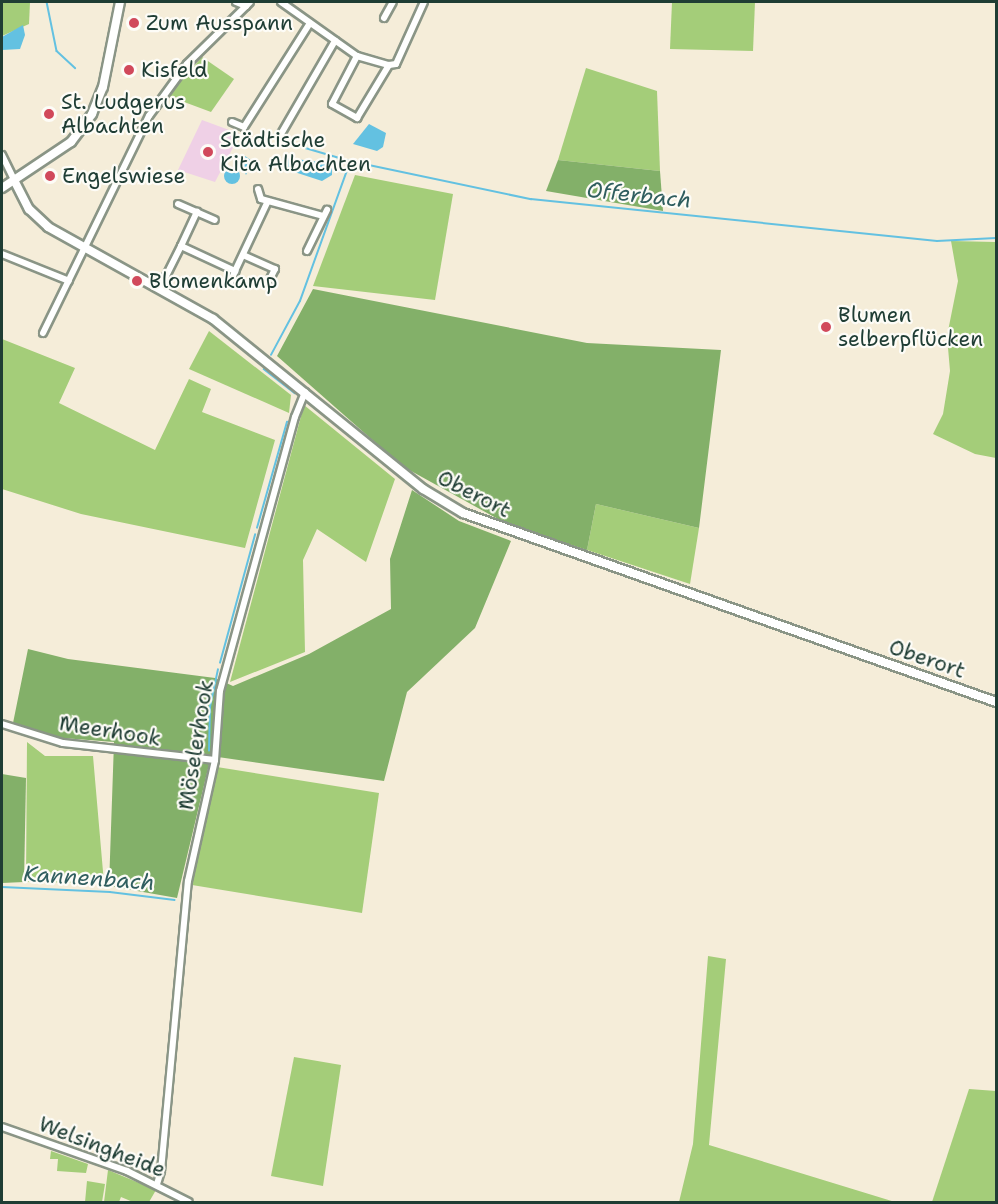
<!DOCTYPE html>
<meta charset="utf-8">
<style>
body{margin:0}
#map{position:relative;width:998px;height:1204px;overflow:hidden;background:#f5edd9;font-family:"Shantell Sans",sans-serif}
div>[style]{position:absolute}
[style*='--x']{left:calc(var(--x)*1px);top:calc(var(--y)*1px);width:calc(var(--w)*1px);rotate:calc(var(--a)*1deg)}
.built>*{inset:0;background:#efd0e6}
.green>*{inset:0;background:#a4cd79}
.forest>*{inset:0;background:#83b069}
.water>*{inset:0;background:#63c1e1}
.round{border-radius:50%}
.stream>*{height:1.5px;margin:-0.75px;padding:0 0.75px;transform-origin:0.75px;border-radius:0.75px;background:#63c1e1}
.roads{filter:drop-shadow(2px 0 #8a9586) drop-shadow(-2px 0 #8a9586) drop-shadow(0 2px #8a9586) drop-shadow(0 -2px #8a9586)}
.minor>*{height:6px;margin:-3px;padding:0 3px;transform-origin:3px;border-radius:3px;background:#fff}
.major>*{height:8px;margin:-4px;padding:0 4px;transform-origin:4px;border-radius:4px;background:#fff}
.dots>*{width:16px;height:16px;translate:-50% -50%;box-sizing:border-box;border:3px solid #fdfcf7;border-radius:50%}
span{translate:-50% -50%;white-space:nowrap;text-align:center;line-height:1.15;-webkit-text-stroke:4.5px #fdfcf7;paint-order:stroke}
.poi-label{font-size:21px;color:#1f3d34}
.left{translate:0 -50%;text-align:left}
.street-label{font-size:21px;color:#1f3d34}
.water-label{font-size:22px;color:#305e5f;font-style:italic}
.frame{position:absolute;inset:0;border:3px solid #1f3d34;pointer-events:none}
</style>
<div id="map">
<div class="built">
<i style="clip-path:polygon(202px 120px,240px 134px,215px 182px,178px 170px)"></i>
</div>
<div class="green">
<i style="clip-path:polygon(2px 2px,30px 2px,29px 24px,2px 36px)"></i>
<i style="clip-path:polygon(672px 2px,755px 2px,753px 51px,670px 49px)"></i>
<i style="clip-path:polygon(202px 57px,234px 79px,211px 112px,168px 96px)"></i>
<i style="clip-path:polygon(586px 68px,657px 91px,660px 171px,558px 160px)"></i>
<i style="clip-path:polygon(355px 175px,453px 194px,435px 300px,313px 286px)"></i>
<i style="clip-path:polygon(951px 241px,996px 242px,996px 458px,975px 454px,933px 434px,943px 414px,950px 371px,947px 336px,958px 281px)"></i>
<i style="clip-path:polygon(209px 331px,291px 395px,289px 413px,189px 369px)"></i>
<i style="clip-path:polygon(2px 339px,75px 368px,59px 403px,155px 450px,189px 379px,211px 389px,202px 412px,275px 440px,245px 548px,81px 514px,2px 489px)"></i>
<i style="clip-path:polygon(304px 405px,395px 479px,366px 562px,317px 529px,303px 560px,305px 652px,230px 682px)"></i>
<i style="clip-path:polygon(596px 504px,699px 528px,690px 584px,587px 550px)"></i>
<i style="clip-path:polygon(27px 742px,45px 756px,93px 756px,104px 883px,26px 882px)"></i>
<i style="clip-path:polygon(217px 767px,379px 793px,362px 913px,192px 885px)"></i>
<i style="clip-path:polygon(708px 956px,726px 959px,709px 1145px,895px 1202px,679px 1202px,693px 1144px)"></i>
<i style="clip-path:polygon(294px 1057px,341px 1065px,323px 1186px,271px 1176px)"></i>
<i style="clip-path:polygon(969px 1089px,996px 1091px,996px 1202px,932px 1202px)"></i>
<i style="clip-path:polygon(51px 1151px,88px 1164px,86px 1173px,57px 1171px,58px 1159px,50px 1159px)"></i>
<i style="clip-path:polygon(108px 1170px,156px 1190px,149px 1202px,133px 1202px,121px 1197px,119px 1202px,104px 1202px)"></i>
<i style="clip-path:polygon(87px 1181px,105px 1184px,102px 1202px,85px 1202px)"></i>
</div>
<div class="forest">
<i style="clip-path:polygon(558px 160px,660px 171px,663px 211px,546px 191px)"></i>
<i style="clip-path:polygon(313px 289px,587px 343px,721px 350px,699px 528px,596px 504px,587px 550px,507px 524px,402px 466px,277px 356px)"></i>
<i style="clip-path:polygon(412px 490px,459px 521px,511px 541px,475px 628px,407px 692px,384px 781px,211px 756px,177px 898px,109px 886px,114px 742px,63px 738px,13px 723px,28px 649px,68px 659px,215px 678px,233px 686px,309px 654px,391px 609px,390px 559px)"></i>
<i style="clip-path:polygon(2px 774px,26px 778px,24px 882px,2px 883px)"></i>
</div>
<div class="water">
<i style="clip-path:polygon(23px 25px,25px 35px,20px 49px,2px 50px,2px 37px)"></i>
<i style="clip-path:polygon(369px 124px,386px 133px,383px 147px,377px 151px,353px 144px)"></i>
<i style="clip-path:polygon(245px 156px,252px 161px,246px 175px,240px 161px)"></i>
<i style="clip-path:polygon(288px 158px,327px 163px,332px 167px,332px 175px,322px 181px,276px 166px)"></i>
<i class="round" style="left:224px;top:168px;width:16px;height:16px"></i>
</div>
<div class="stream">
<i style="--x:47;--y:2;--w:50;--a:78.5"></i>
<i style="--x:57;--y:51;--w:25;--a:43"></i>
<i style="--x:285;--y:142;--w:68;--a:16.3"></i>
<i style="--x:350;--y:161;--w:185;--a:11.9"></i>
<i style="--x:531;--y:199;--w:408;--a:5.9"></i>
<i style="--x:937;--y:241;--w:59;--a:-2.9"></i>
<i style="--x:271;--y:355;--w:61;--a:-61.8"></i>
<i style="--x:300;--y:301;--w:148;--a:-70.2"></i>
<i style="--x:264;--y:369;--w:39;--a:38"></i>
<i style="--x:257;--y:528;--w:110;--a:-74.2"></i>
<i style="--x:220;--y:663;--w:133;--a:-74.7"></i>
<i style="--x:209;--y:751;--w:44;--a:-88.7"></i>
<i style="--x:210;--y:707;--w:38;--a:-78"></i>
<i style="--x:2;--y:887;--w:108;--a:2.7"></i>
<i style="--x:110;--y:892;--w:65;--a:7"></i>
</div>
<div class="roads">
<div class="minor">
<i style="--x:236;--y:2;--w:11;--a:22"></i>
<i style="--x:281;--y:2;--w:93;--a:35.4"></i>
<i style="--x:357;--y:56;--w:33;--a:16"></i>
<i style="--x:384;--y:18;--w:18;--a:-61"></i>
<i style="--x:357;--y:56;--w:54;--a:117.5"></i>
<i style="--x:332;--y:104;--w:29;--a:29"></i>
<i style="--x:357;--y:118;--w:62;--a:-58.9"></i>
<i style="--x:389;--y:65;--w:7;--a:-8"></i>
<i style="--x:396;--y:64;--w:68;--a:-65.7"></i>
<i style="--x:232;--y:122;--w:13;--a:23"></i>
<i style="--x:244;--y:127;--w:123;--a:-57.6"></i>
<i style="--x:281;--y:134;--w:108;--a:-59.9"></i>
<i style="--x:2;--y:155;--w:28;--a:64"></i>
<i style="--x:258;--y:189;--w:10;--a:73"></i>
<i style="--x:261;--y:199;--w:64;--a:15.3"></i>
<i style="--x:178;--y:204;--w:40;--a:23.4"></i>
<i style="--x:181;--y:246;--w:38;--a:-65"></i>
<i style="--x:307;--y:251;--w:46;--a:-64"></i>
<i style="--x:2;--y:254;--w:72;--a:21.9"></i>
<i style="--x:243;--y:255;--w:35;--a:24"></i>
<i style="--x:275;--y:269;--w:11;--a:117"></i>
<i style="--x:230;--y:283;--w:13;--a:-67"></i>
<i style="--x:160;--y:288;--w:47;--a:-63.4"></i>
<i style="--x:181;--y:246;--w:60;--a:24.8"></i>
<i style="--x:235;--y:271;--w:77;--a:-64.8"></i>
<i style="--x:43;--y:333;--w:242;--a:-64"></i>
<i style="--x:149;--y:116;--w:64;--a:-53.8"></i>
<i style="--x:187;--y:64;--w:88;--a:-44.5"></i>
<i style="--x:2;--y:724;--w:64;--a:17.3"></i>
<i style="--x:63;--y:743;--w:153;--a:6.4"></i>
<i style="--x:2;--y:1127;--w:133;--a:19.4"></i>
<i style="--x:127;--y:1171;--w:69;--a:26.6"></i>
<i style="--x:157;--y:1184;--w:14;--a:-73"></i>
<i style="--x:161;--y:1171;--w:291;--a:-84.7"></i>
<i style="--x:188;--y:881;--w:124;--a:-77.4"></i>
<i style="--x:215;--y:760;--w:69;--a:-85.9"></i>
<i style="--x:220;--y:691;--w:284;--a:-74.7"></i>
<i style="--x:295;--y:417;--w:27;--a:-68"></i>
</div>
<div class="major">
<i style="--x:14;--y:180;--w:33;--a:63"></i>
<i style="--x:29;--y:209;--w:26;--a:43"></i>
<i style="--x:48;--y:227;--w:189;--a:29.1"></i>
<i style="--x:213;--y:319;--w:270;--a:39"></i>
<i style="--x:423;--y:489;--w:47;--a:31"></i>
<i style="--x:463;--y:513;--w:566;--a:19.52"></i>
<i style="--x:2;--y:188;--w:83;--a:-33.7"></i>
<i style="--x:71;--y:142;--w:35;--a:-53"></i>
<i style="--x:92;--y:114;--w:29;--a:-68"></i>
<i style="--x:103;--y:87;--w:87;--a:-78.7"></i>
</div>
</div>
<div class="dots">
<i style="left:134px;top:23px;background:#d1495b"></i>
<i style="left:129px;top:70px;background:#d1495b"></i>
<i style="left:49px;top:114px;background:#d1495b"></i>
<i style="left:208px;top:152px;background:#d1495b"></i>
<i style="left:50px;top:176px;background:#d1495b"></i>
<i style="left:137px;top:281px;background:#d1495b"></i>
<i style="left:826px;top:327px;background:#d1495b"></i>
</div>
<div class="poi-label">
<span class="left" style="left:146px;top:23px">Zum Ausspann</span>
<span class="left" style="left:141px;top:70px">Kisfeld</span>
<span class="left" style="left:61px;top:114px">St. Ludgerus<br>Albachten</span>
<span class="left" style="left:220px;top:152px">Städtische<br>Kita Albachten</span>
<span class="left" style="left:62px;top:176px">Engelswiese</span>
<span class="left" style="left:149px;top:281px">Blomenkamp</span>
<span class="left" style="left:838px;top:327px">Blumen<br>selberpflücken</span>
</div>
<div class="street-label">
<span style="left:474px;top:494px;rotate:27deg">Oberort</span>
<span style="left:927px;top:659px;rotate:19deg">Oberort</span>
<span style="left:110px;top:731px;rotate:9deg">Meerhook</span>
<span style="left:196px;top:745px;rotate:-81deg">Möselerhook</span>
<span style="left:102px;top:1147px;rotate:21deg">Welsingheide</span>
</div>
<div class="water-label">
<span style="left:639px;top:195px;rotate:6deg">Offerbach</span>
<span style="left:89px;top:878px;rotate:4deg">Kannenbach</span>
</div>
<div class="frame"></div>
</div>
